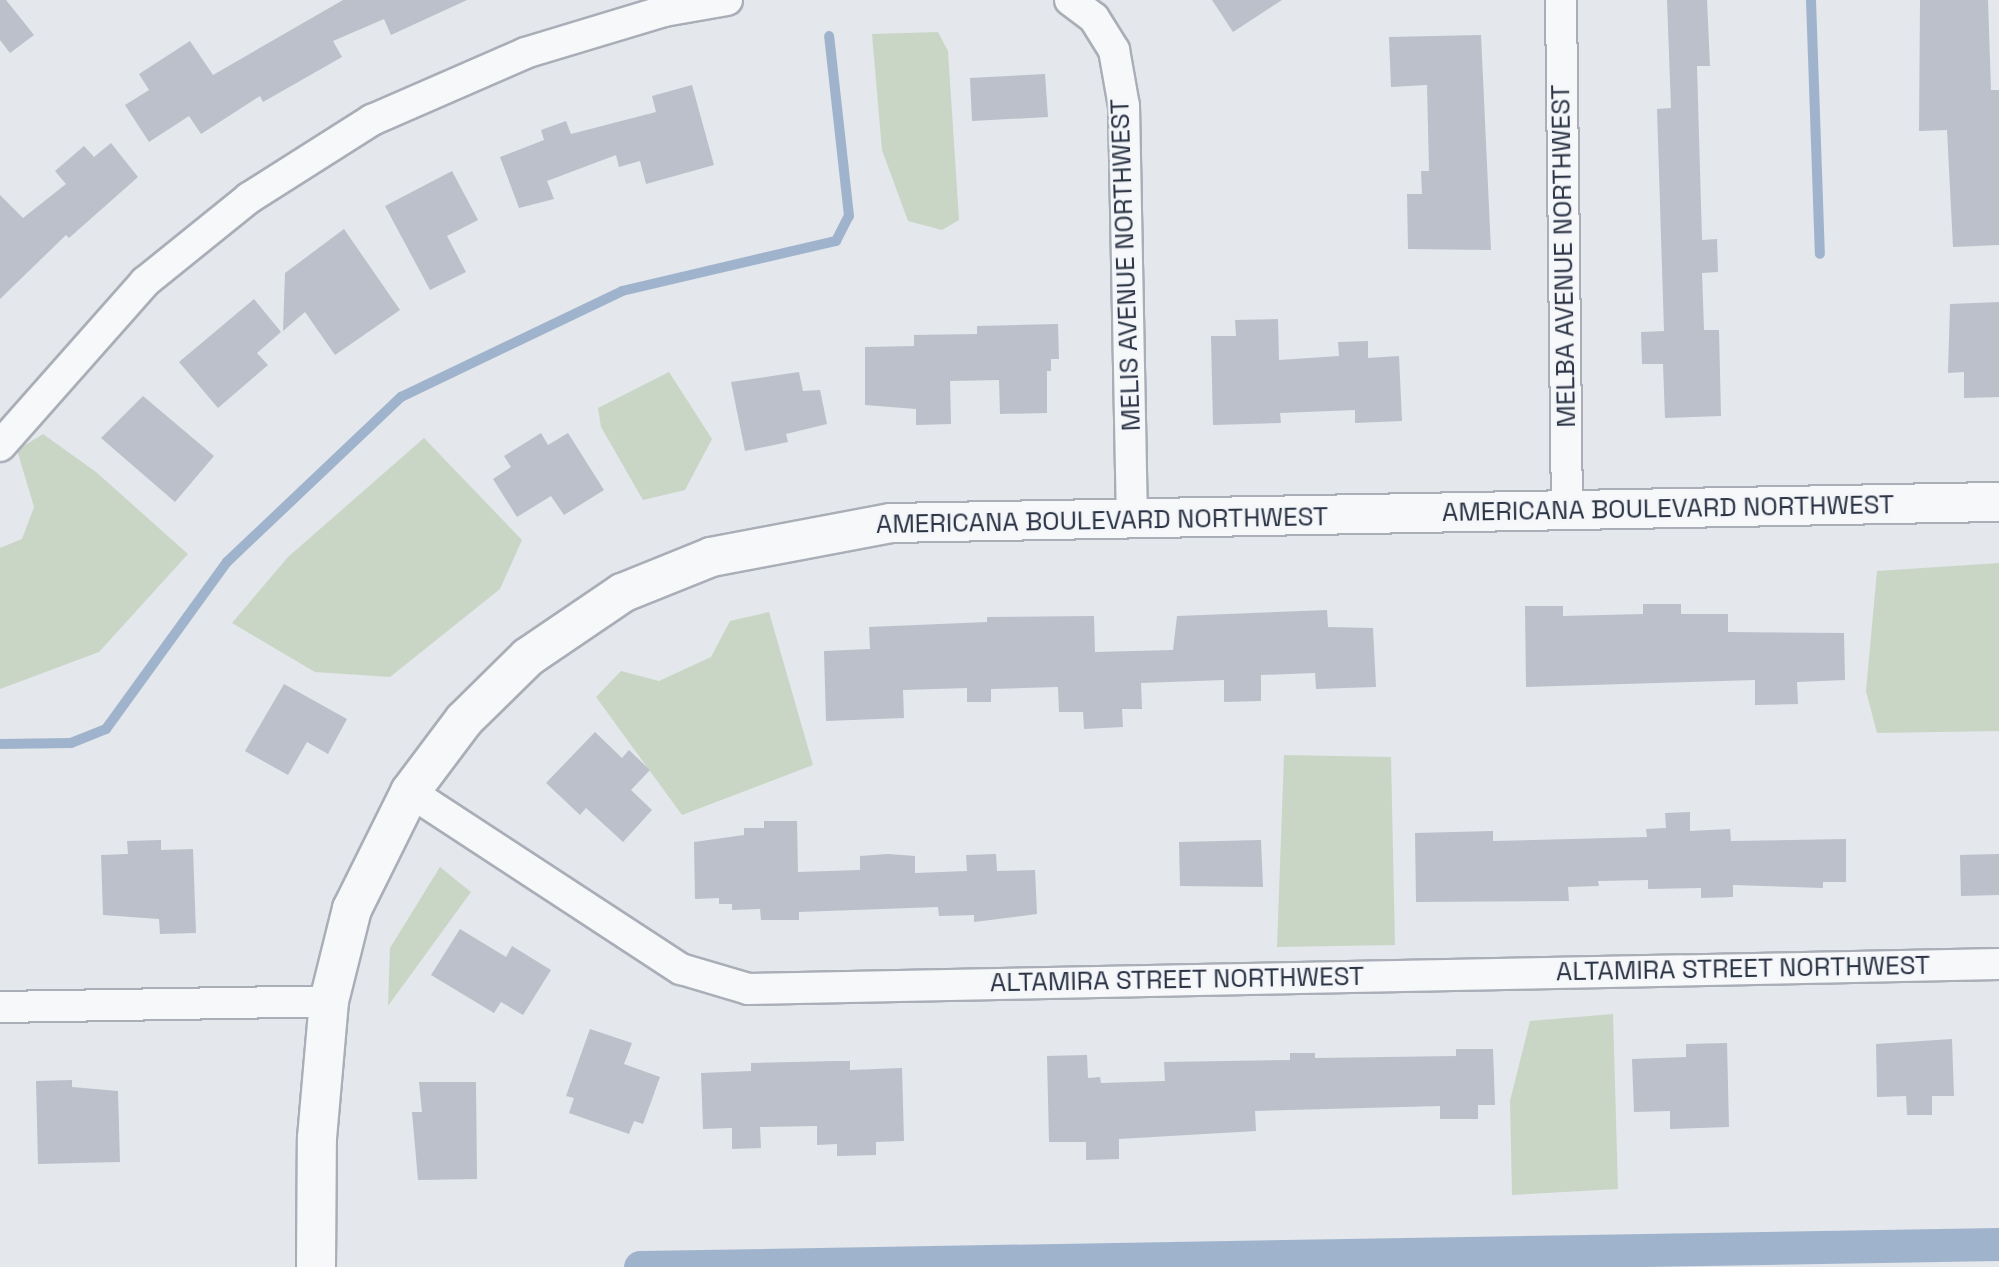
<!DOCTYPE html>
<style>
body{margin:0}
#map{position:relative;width:1999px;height:1267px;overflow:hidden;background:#e4e7ec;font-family:"Space Grotesk",sans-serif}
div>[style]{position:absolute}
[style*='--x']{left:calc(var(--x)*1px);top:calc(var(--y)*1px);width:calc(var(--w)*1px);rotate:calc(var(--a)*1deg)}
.green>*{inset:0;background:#c9d6c5}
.stream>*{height:10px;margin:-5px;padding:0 5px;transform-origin:5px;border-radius:5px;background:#9fb4cc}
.canal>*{height:33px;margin:-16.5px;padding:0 16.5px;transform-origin:16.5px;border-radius:16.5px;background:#9fb4cc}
.building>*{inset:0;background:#bbc0ca}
.roads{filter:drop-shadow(2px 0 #a9aeb7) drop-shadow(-2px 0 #a9aeb7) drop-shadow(0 2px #a9aeb7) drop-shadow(0 -2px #a9aeb7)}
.minor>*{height:30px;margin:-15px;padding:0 15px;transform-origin:15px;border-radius:15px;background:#f7f8fa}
.tertiary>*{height:38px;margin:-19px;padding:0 19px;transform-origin:19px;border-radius:19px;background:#f7f8fa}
span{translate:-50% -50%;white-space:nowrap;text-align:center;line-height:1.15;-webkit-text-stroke:5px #f4f6f9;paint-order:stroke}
.street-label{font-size:26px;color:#2b3445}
</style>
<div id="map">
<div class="green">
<i style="clip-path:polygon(938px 32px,948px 51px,959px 220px,942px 230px,908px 221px,882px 150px,872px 34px)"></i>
<i style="clip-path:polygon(669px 372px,712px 439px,685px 490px,643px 500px,601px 427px,598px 408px)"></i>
<i style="clip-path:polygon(43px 434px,96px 472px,188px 554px,99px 652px,0 689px,0 548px,22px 539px,34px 507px,17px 450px)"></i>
<i style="clip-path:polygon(424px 438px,522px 540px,500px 589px,390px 677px,315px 672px,232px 623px,288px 557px)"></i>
<i style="clip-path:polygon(1999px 563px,1999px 731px,1877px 733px,1866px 691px,1877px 571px)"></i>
<i style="clip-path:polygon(769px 612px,813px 765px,682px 815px,596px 697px,621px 671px,659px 681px,711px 657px,730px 621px)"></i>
<i style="clip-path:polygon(1284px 755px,1391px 757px,1395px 945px,1277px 947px)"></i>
<i style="clip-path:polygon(440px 867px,471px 892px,388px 1006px,390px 948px)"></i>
<i style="clip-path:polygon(1613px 1014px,1618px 1189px,1512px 1195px,1510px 1101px,1530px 1021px)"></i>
</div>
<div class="stream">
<i style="--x:1811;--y:0;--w:254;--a:88"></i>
<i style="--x:0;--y:744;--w:71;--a:-0.8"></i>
<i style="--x:71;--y:743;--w:38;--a:-22"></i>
<i style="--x:106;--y:729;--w:206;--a:-54.1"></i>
<i style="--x:227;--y:562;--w:240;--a:-43.5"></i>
<i style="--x:401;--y:397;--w:245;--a:-25.6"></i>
<i style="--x:622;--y:291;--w:220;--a:-13.2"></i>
<i style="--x:836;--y:241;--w:28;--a:-63"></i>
<i style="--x:849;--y:216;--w:181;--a:-96.3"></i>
<i style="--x:758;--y:1267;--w:2;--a:-90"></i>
</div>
<div class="canal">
<i style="--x:640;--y:1267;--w:1359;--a:-0.97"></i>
</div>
<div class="building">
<i style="clip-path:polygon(0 0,6px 0,34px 35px,10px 53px,0 40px)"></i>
<i style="clip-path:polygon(343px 0,467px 0,391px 35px,384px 19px,333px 41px,342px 57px,263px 102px,260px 96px,201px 134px,189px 116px,149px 142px,125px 105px,149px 90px,139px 74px,190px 41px,213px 75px)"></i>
<i style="clip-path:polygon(1212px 0,1282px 0,1233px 32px)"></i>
<i style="clip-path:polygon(1667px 0,1707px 0,1710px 66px,1697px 66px,1702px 240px,1717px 239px,1718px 272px,1702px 273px,1704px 330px,1719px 330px,1721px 416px,1665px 418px,1663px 364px,1642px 364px,1641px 332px,1664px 331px,1657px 109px,1671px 108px)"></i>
<i style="clip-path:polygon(1920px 0,1988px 0,1991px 90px,1999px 90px,1999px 245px,1953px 247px,1947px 130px,1919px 131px)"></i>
<i style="clip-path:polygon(1481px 35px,1491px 250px,1408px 249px,1407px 194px,1422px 194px,1421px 171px,1429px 171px,1427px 85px,1391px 87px,1389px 37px)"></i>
<i style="clip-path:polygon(1045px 74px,1048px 117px,972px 121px,970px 78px)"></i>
<i style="clip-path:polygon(692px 85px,714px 165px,646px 184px,640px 161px,619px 167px,616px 155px,547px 181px,554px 199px,519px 208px,500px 157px,544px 140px,541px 130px,566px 121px,571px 134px,656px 112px,652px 96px)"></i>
<i style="clip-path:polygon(111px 143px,138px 177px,69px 238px,66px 235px,0 299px,0 195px,23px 218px,66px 184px,55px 171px,84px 146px,94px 157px)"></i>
<i style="clip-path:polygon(452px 171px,478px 220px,447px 236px,466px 272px,430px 290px,385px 206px)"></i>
<i style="clip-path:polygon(344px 229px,400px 310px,335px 355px,305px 312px,283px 331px,285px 273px)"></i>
<i style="clip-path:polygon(254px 299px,281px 332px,257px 353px,268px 365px,218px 408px,179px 362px)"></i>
<i style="clip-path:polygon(1999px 302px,1999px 397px,1964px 398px,1964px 372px,1948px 373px,1950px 304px)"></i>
<i style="clip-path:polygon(1278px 319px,1279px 360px,1339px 356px,1338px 342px,1368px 341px,1368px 358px,1399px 356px,1402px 421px,1355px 423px,1355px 410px,1280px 413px,1281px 423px,1213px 425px,1211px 336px,1236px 336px,1235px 320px)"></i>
<i style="clip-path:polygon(1058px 324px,1059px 359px,1051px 359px,1051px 371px,1047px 371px,1047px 413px,1000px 414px,999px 380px,950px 381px,951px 424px,916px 425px,916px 409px,865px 405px,865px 347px,914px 346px,914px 335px,977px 334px,977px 326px)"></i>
<i style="clip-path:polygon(799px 372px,803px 391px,820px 390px,827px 424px,786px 434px,788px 442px,745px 451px,731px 382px)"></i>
<i style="clip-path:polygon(143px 396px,214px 456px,175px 502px,101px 438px)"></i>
<i style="clip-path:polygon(541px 433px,548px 445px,568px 433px,604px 490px,564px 515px,551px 496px,517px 517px,493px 479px,511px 467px,504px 456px)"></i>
<i style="clip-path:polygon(1643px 604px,1681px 604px,1681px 614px,1728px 614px,1728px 632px,1844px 633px,1845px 680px,1797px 682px,1798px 704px,1755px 705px,1755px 680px,1526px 687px,1525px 606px,1563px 606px,1563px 616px,1643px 614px)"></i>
<i style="clip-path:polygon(1327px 610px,1328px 627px,1373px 628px,1376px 687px,1316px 689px,1315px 673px,1261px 675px,1261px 701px,1224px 702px,1224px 680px,1141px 683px,1142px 709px,1122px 709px,1123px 727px,1084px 729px,1083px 712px,1059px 712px,1058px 687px,991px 689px,991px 702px,967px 702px,967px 688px,903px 690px,904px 718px,826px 721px,824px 651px,870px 649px,869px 627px,987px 622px,987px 617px,1094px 616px,1095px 652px,1173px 650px,1177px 616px)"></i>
<i style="clip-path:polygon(284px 684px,347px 719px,328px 754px,307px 742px,288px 775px,245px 751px)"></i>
<i style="clip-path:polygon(595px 732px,622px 758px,629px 750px,650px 770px,631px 790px,652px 810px,623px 842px,586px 808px,580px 815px,546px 783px)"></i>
<i style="clip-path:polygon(1690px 812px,1690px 831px,1730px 829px,1731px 841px,1846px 839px,1846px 882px,1823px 882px,1823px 888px,1733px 885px,1733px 897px,1701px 898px,1701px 888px,1648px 889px,1648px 880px,1598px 881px,1599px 886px,1568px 887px,1569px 901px,1416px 902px,1415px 833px,1493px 831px,1493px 841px,1647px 837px,1646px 829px,1666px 828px,1665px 813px)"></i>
<i style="clip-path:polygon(764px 821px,797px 821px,798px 872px,860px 870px,860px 856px,888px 854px,915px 856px,915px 873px,967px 871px,966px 855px,996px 854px,997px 871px,1035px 870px,1037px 914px,974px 922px,974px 915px,939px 916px,938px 907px,799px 912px,799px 920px,761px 920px,760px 909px,732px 910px,732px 904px,719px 904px,719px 898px,695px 899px,694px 842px,744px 835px,744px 828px,764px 828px)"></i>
<i style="clip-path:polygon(161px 840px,161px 850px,193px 849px,196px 933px,160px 934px,159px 919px,103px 915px,101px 855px,128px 854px,127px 841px)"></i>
<i style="clip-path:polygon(1261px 840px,1263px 887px,1180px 886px,1179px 842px)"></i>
<i style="clip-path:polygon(1999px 854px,1999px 895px,1961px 896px,1960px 855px)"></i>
<i style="clip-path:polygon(460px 929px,506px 957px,512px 946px,551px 970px,523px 1015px,501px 1002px,494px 1013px,431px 975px)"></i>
<i style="clip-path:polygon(590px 1029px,632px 1043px,624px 1064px,660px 1077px,643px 1124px,634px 1121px,629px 1134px,569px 1113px,574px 1098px,566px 1096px)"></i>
<i style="clip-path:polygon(1952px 1039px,1954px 1096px,1932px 1096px,1932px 1115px,1907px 1115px,1906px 1096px,1877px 1097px,1876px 1044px)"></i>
<i style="clip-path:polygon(1727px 1043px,1729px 1127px,1670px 1129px,1670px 1111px,1634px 1112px,1632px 1059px,1686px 1057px,1686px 1044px)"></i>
<i style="clip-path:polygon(1456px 1049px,1493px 1049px,1495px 1105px,1478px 1105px,1478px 1119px,1440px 1119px,1440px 1106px,1255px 1111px,1256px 1131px,1119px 1139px,1119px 1159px,1086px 1160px,1086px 1142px,1049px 1142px,1047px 1056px,1087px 1055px,1088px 1078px,1100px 1077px,1101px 1083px,1165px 1081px,1164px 1062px,1290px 1060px,1290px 1053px,1315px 1053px,1315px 1058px,1456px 1056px)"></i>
<i style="clip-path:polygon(835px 1061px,850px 1061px,850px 1070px,902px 1068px,904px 1141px,876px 1142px,876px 1155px,837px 1156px,837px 1144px,817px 1145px,817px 1126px,760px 1127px,761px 1148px,732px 1149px,732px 1128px,703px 1129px,701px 1073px,751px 1071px,751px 1063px)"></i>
<i style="clip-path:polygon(72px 1080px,72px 1087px,118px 1091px,120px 1162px,38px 1164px,36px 1081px)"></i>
<i style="clip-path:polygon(419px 1082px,476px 1082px,477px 1179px,418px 1180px,412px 1112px,422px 1112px)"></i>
</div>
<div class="roads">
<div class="minor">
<i style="--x:1070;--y:0;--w:30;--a:37"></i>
<i style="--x:1094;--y:18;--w:38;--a:58"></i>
<i style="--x:1114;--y:50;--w:57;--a:79.9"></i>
<i style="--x:1124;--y:106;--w:413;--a:88.9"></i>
<i style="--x:1561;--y:0;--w:511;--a:89.33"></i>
<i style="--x:0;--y:446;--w:219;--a:-48.5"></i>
<i style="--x:145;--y:282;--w:134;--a:-38.9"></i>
<i style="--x:249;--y:198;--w:146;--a:-32.4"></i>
<i style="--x:372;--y:120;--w:167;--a:-23.6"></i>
<i style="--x:525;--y:53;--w:145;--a:-16.8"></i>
<i style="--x:664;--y:11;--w:64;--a:-9.9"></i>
<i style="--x:410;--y:792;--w:324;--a:33.2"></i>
<i style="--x:681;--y:969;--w:70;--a:16.6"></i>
<i style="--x:748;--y:989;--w:1251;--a:-1.14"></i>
<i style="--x:0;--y:1007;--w:329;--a:-1"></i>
</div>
<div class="tertiary">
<i style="--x:316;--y:1267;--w:129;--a:-89.6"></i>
<i style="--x:317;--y:1138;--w:138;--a:-85"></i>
<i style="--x:329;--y:1001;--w:95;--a:-76"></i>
<i style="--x:352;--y:909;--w:131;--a:-63.6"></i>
<i style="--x:410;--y:792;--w:90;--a:-53.1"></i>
<i style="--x:464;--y:720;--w:90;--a:-44.5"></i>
<i style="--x:528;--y:657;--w:114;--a:-34.2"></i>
<i style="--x:622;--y:593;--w:96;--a:-22"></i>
<i style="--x:711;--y:557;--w:183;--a:-10.7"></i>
<i style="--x:891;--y:523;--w:1108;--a:-1.09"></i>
</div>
</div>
<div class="street-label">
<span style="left:1564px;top:256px;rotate:-91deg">MELBA AVENUE NORTHWEST</span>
<span style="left:1126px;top:265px;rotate:-92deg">MELIS AVENUE NORTHWEST</span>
<span style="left:1668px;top:509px;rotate:-1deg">AMERICANA BOULEVARD NORTHWEST</span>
<span style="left:1102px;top:521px;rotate:-1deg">AMERICANA BOULEVARD NORTHWEST</span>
<span style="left:1743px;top:969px;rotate:-1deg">ALTAMIRA STREET NORTHWEST</span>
<span style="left:1177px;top:980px;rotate:-1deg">ALTAMIRA STREET NORTHWEST</span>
</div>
</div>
